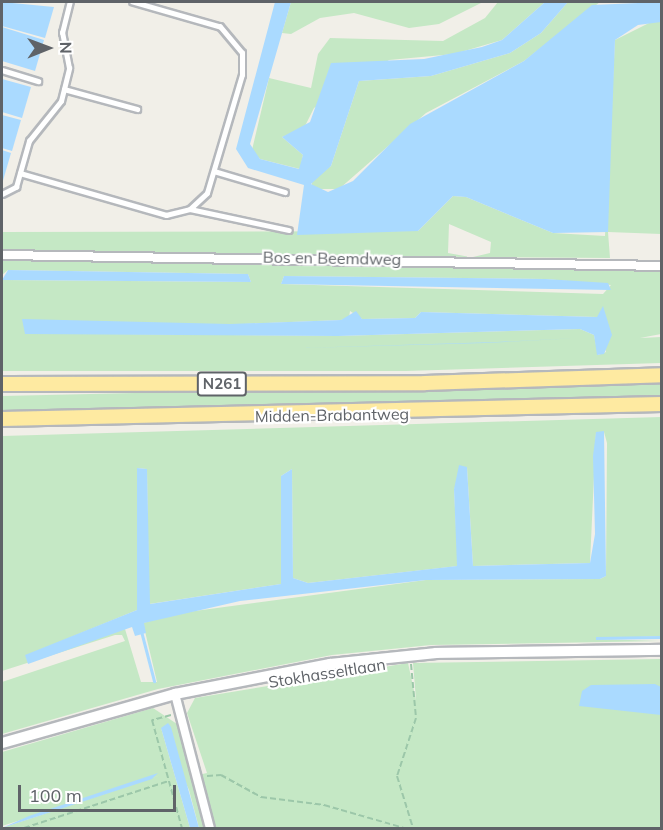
<!DOCTYPE html>
<style>
body{margin:0}
#map{position:relative;width:663px;height:830px;overflow:hidden;background:#f1efe8;font-family:Mulish,sans-serif}
div>[style]{position:absolute}
[style*='--x']{left:calc(var(--x)*1px);top:calc(var(--y)*1px);width:calc(var(--w)*1px);rotate:calc(var(--a)*1deg)}
.green>*{inset:0;background:#c5e8c5}
.water>*{inset:0;background:#aadaff}
.stream>*{height:3px;margin:-1.5px;padding:0 1.5px;transform-origin:1.5px;border-radius:1.5px;background:#aadaff}
.path>*{height:2px;margin-top:-1px;transform-origin:0;background:repeating-linear-gradient(90deg,#9cc7a9 0 6px,transparent 0 9px)}
.roads{filter:drop-shadow(2px 0 #b5b8bc) drop-shadow(-2px 0 #b5b8bc) drop-shadow(0 2px #b5b8bc) drop-shadow(0 -2px #b5b8bc)}
.service>*{height:4.5px;margin:-2.25px;padding:0 2.25px;transform-origin:2.25px;border-radius:2.25px;background:#fff}
.minor>*{height:8px;margin:-4px;padding:0 4px;transform-origin:4px;border-radius:4px;background:#fff}
.tertiary>*{height:10px;margin:-5px;padding:0 5px;transform-origin:5px;border-radius:5px;background:#fff}
.trunk>*{height:14px;margin:-7px;padding:0 7px;transform-origin:7px;border-radius:7px;background:#feeaa1}
span{translate:-50% -50%;white-space:nowrap;text-align:center;line-height:1.15;-webkit-text-stroke:4.5px #fff;paint-order:stroke}
.shield-label span{padding:2px 4px;background:#fff;border:2px solid;border-radius:4px;-webkit-text-stroke-width:0}
.shield-label{font-size:15px;color:#5f6368;font-weight:700}
.street-label{font-size:16px;color:#5f6368}
.frame{position:absolute;inset:0;border:3px solid #5f6368;pointer-events:none}
.north{position:absolute;left:18px;top:18px;width:60px;height:60px;-webkit-text-stroke:4px #fff;paint-order:stroke;rotate:89deg;font-size:16px;font-weight:700;line-height:24px;text-align:center;color:#5f6368}
.north::after{content:'';display:block;margin:auto;width:21px;height:27px;background:#5f6368;clip-path:polygon(50% 0,100% 100%,50% 72%,0 100%)}
.scale{position:absolute;left:18px;top:785px;width:158px;height:27px;box-sizing:border-box;border:3px solid #5f6368;border-top:0;padding-left:8px;font-size:18px;line-height:21px;white-space:nowrap;color:#5f6368;-webkit-text-stroke:4px #fff;paint-order:stroke}
</style>
<div id="map">
<div class="green">
<i style="clip-path:polygon(291px 2px,483px 2px,439px 24px,409px 28px,354px 13px,320px 18px,291px 34px,282px 33px)"></i>
<i style="clip-path:polygon(498px 2px,545px 2px,502px 40px,454px 54px,389px 60px,314px 108px,304px 128px,282px 137px,303px 155px,300px 169px,260px 159px,252px 150px,269px 78px,311px 88px,318px 54px,330px 38px,443px 41px,485px 18px)"></i>
<i style="clip-path:polygon(568px 2px,600px 2px,524px 61px,426px 113px,339px 189px,312px 189px,312px 179px,331px 166px,359px 81px,431px 76px,510px 53px,541px 33px)"></i>
<i style="clip-path:polygon(653px 21px,661px 22px,661px 234px,608px 232px,610px 258px,473px 257px,490px 253px,491px 242px,449px 224px,448px 253px,470px 257px,2px 251px,2px 232px,418px 231px,453px 196px,466px 197px,553px 233px,605px 236px,615px 40px)"></i>
<i style="clip-path:polygon(evenodd,2px 258px,661px 269px,661px 334px,640px 338px,661px 337px,661px 363px,406px 371px,2px 371px,2px 280px,251px 282px,248px 274px,8px 270px,2px 275px,2px 258px,284px 276px,546px 279px,611px 285px,603px 294px,281px 284px,284px 276px,2px 258px,350px 311px,362px 319px,415px 318px,421px 312px,598px 317px,606px 352px,598px 355px,594px 335px,580px 329px,338px 336px,25px 333px,341px 320px,349px 318px,350px 311px)"></i>
<i style="clip-path:polygon(662px 381px,661px 398px,2px 412px,2px 396px)"></i>
<i style="clip-path:polygon(evenodd,661px 417px,661px 636px,596px 639px,661px 641px,431px 645px,332px 655px,158px 689px,2px 734px,2px 682px,125px 641px,122px 635px,115px 635px,2px 671px,2px 436px,661px 417px,596px 432px,604px 432px,607px 443px,606px 576px,600px 579px,426px 580px,180px 613px,143px 623px,157px 682px,141px 682px,125px 629px,25px 656px,137px 610px,137px 468px,147px 469px,149px 604px,281px 584px,281px 476px,292px 469px,293px 578px,308px 583px,458px 566px,454px 489px,467px 467px,473px 566px,590px 563px,596px 432px)"></i>
<i style="clip-path:polygon(661px 659px,661px 828px,212px 828px,198px 775px,207px 773px,187px 713px,195px 698px,408px 663px,416px 700px,413px 663px)"></i>
<i style="clip-path:polygon(153px 708px,177px 724px,206px 828px,199px 828px,189px 790px,161px 728px,190px 828px,2px 828px,161px 775px,2px 826px,2px 752px)"></i>
</div>
<div class="water">
<i style="clip-path:polygon(2px 2px,54px 7px,45px 38px,2px 26px)"></i>
<i style="clip-path:polygon(275px 2px,291px 2px,250px 144px,260px 159px,299px 169px,303px 155px,282px 137px,310px 122px,331px 63px,424px 59px,482px 47px,502px 40px,545px 2px,568px 2px,541px 33px,510px 53px,431px 76px,359px 81px,331px 166px,311px 184px,328px 192px,353px 181px,410px 124px,524px 61px,592px 5px,661px 2px,661px 22px,638px 25px,615px 40px,608px 232px,553px 233px,466px 197px,453px 196px,418px 231px,297px 235px,304px 185px,248px 168px,236px 149px)"></i>
<i style="clip-path:polygon(2px 27px,44px 40px,35px 71px,2px 61px)"></i>
<i style="clip-path:polygon(2px 79px,31px 87px,22px 118px,2px 112px)"></i>
<i style="clip-path:polygon(2px 115px,21px 120px,12px 151px,2px 148px)"></i>
<i style="clip-path:polygon(2px 150px,11px 153px,2px 184px)"></i>
<i style="clip-path:polygon(8px 270px,248px 274px,251px 282px,2px 280px)"></i>
<i style="clip-path:polygon(284px 276px,546px 279px,608px 283px,611px 290px,281px 284px)"></i>
<i style="clip-path:polygon(603px 306px,612px 335px,604px 354px,597px 355px,594px 335px,580px 329px,338px 336px,25px 334px,22px 319px,230px 324px,341px 320px,356px 311px,362px 319px,415px 318px,421px 312px,597px 317px)"></i>
<i style="clip-path:polygon(579px 338px,484px 343px,301px 348px,497px 342px)"></i>
<i style="clip-path:polygon(604px 431px,606px 576px,600px 579px,426px 580px,240px 601px,144px 623px,146px 633px,135px 636px,132px 627px,28px 664px,25px 655px,137px 610px,137px 468px,147px 469px,150px 604px,281px 584px,281px 476px,292px 469px,293px 578px,308px 583px,457px 566px,454px 489px,459px 465px,467px 467px,473px 566px,590px 563px,595px 534px,593px 456px,596px 432px)"></i>
<i style="clip-path:polygon(661px 636px,661px 639px,596px 640px,596px 637px)"></i>
<i style="clip-path:polygon(655px 684px,661px 687px,661px 715px,579px 706px,582px 691px,591px 685px)"></i>
<i style="clip-path:polygon(168px 723px,171px 727px,199px 828px,190px 828px,161px 728px)"></i>
<i style="clip-path:polygon(158px 773px,152px 779px,2px 828px,29px 816px)"></i>
</div>
<div class="stream">
<i style="--x:141;--y:631;--w:52;--a:75.4"></i>
</div>
<div class="path">
<i style="--x:411;--y:664;--w:54;--a:84.7"></i>
<i style="--x:416;--y:718;--w:61;--a:108.1"></i>
<i style="--x:397;--y:776;--w:54;--a:72.9"></i>
<i style="--x:171;--y:715;--w:20;--a:165"></i>
<i style="--x:152;--y:720;--w:112;--a:74.5"></i>
<i style="--x:207;--y:776;--w:14;--a:-4"></i>
<i style="--x:221;--y:775;--w:46;--a:28.8"></i>
<i style="--x:261;--y:797;--w:64;--a:7.2"></i>
<i style="--x:324;--y:805;--w:83;--a:16"></i>
<i style="--x:24;--y:828;--w:152;--a:-18"></i>
</div>
<div class="roads">
<div class="service">
<i style="--x:2;--y:70;--w:38;--a:17"></i>
<i style="--x:64;--y:89;--w:76;--a:15.3"></i>
<i style="--x:214;--y:171;--w:74;--a:16.5"></i>
<i style="--x:20;--y:173;--w:152;--a:16"></i>
<i style="--x:166;--y:215;--w:25;--a:-14"></i>
<i style="--x:190;--y:209;--w:23;--a:-43"></i>
<i style="--x:207;--y:193;--w:123;--a:-73.5"></i>
<i style="--x:242;--y:75;--w:22;--a:-90"></i>
<i style="--x:242;--y:53;--w:34;--a:-130"></i>
<i style="--x:220;--y:27;--w:91;--a:-164"></i>
<i style="--x:2;--y:194;--w:16;--a:-27"></i>
<i style="--x:16;--y:187;--w:48;--a:-74.2"></i>
<i style="--x:29;--y:141;--w:51;--a:-51.3"></i>
<i style="--x:61;--y:101;--w:34;--a:-76"></i>
<i style="--x:69;--y:68;--w:36;--a:-101"></i>
<i style="--x:62;--y:33;--w:32;--a:-76"></i>
<i style="--x:190;--y:209;--w:101;--a:12"></i>
</div>
<div class="minor">
<i style="--x:2;--y:255;--w:660;--a:0.95"></i>
<i style="--x:175;--y:694;--w:138;--a:75.4"></i>
</div>
<div class="tertiary">
<i style="--x:2;--y:743;--w:180;--a:-15.8"></i>
<i style="--x:175;--y:694;--w:158;--a:-11"></i>
<i style="--x:330;--y:664;--w:107;--a:-5.9"></i>
<i style="--x:436;--y:653;--w:226;--a:-0.8"></i>
</div>
<div class="trunk">
<i style="--x:2;--y:384;--w:423;--a:-0.1"></i>
<i style="--x:425;--y:383;--w:237;--a:-1.9"></i>
<i style="--x:2;--y:419;--w:660;--a:-1.3"></i>
</div>
</div>
<div class="shield-label">
<span style="left:222px;top:384px">N261</span>
</div>
<div class="street-label">
<span style="left:332px;top:258px;rotate:1deg">Bos en Beemdweg</span>
<span style="left:332px;top:415px;rotate:-1deg">Midden-Brabantweg</span>
<span style="left:327px;top:673px;rotate:-9deg">Stokhasseltlaan</span>
</div>
<div class="frame"></div>
<div class="north">N</div>
<div class="scale">100 m</div>
</div>
